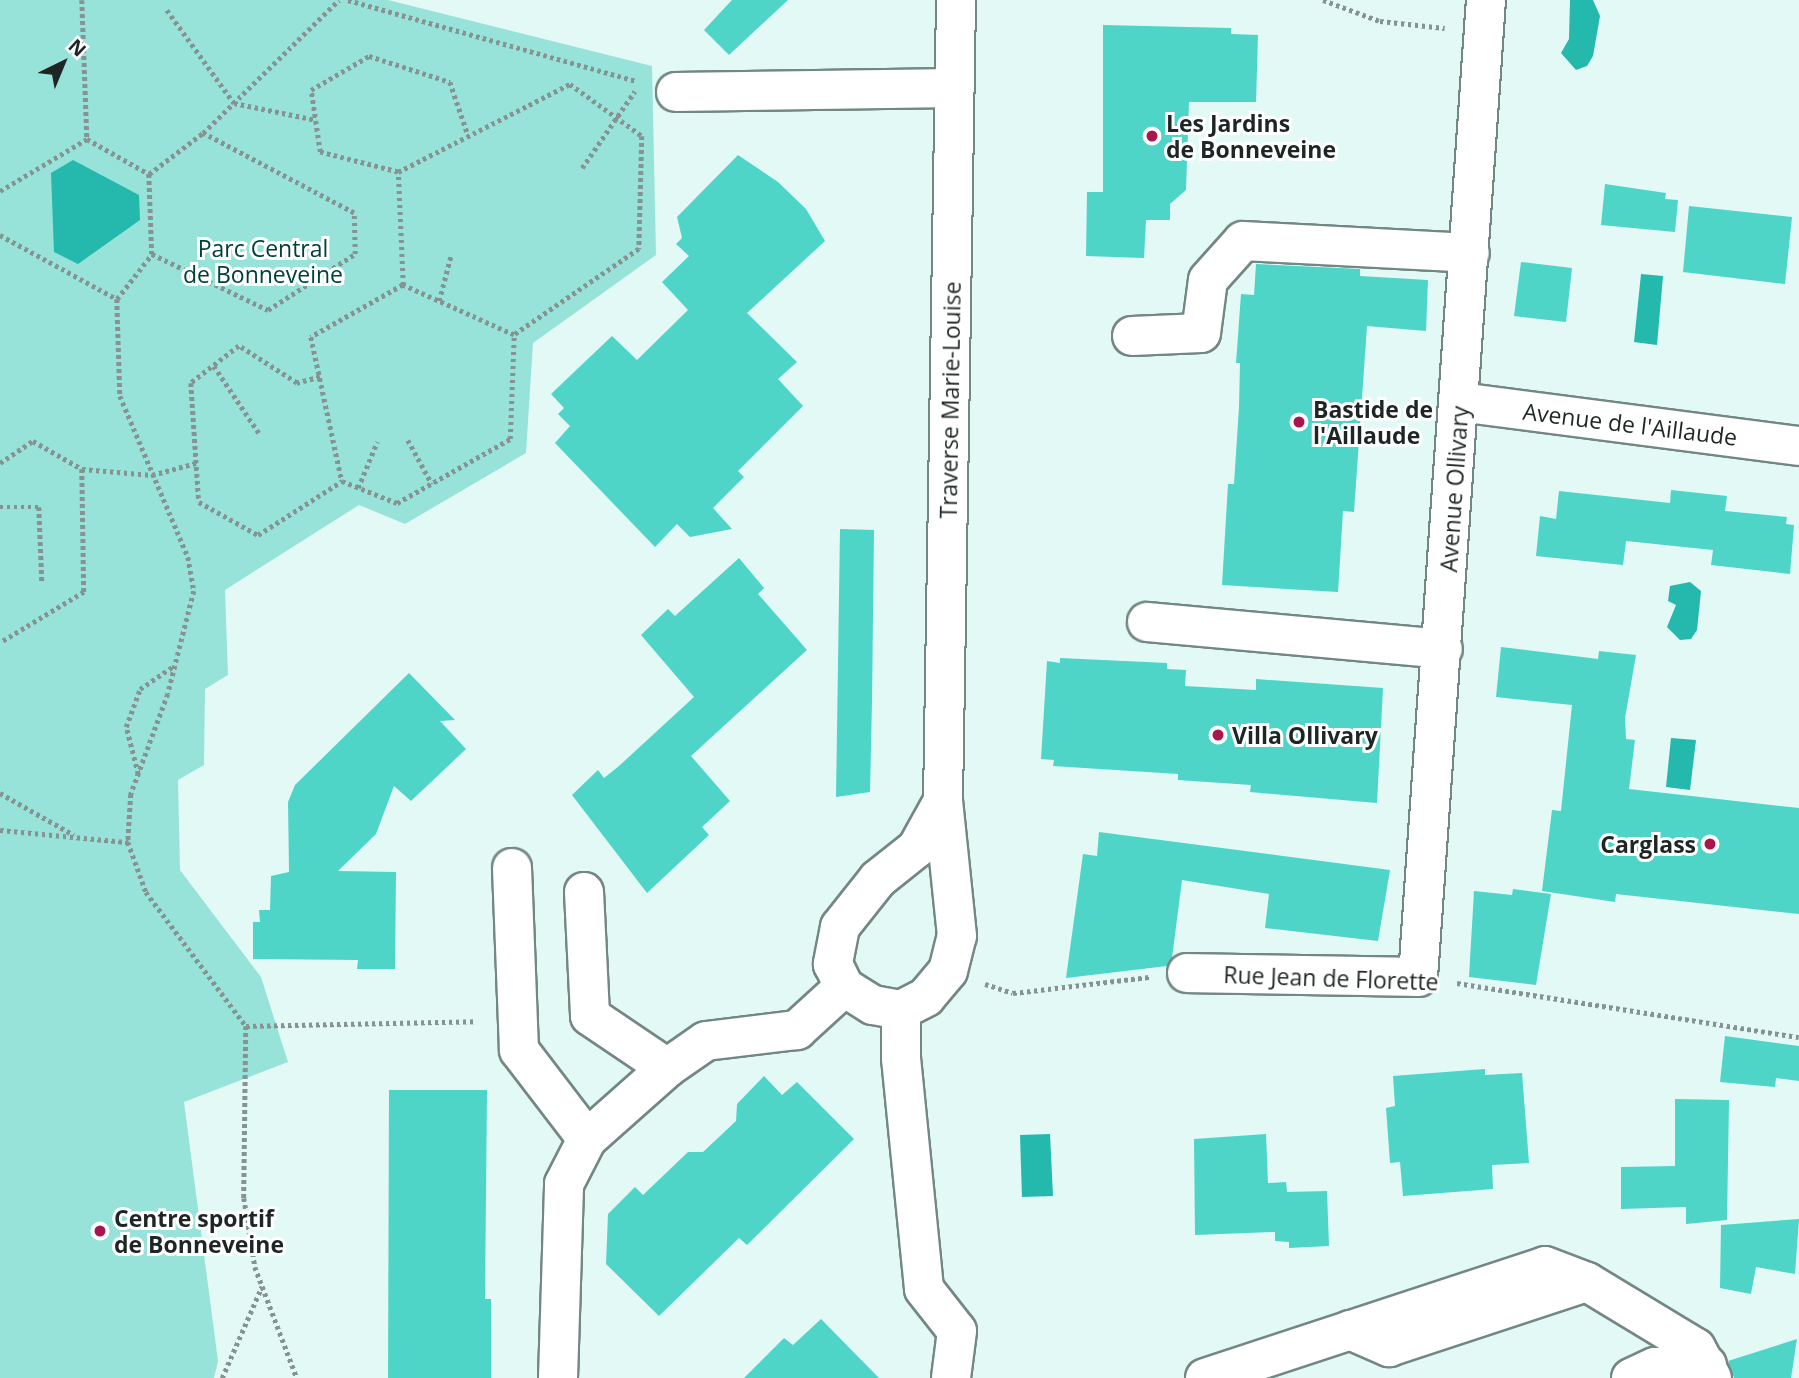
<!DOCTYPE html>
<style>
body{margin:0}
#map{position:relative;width:1799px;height:1378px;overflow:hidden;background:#e3f9f6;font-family:"Open Sans",sans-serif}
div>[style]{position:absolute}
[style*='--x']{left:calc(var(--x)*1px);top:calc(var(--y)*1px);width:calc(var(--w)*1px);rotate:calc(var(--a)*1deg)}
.green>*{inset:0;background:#97e3da}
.water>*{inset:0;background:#25b8ac}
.building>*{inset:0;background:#4ed5c8}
.path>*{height:4.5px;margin-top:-2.25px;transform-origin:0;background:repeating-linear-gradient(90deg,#859492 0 3.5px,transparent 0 7px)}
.roads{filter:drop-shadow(2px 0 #738784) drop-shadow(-2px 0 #738784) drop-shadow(0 2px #738784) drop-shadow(0 -2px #738784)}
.minor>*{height:38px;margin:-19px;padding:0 19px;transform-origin:19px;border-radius:19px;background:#fff}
.dots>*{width:19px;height:19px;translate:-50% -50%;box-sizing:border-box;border:4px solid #fff;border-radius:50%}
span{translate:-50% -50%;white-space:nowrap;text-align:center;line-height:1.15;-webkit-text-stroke:6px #fff;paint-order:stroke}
.poi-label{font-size:23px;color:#1e2625;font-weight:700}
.left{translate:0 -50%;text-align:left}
.right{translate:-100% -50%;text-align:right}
.park-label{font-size:23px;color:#00413c}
.street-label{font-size:23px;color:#1e2625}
.north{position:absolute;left:28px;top:28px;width:70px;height:70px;-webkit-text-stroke:5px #fff;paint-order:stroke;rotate:43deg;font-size:19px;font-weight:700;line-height:28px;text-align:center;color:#1e2625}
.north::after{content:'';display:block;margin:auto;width:24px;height:32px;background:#1e2625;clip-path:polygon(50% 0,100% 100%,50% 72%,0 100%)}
</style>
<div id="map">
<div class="green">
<i style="clip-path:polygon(0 0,388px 0,652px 66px,656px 255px,533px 343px,526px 453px,405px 524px,359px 505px,225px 590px,228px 675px,205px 689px,204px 765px,178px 780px,180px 870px,261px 977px,288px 1062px,184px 1102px,218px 1361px,214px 1378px,0 1378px)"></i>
</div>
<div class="water">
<i style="clip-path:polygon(1570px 0,1593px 0,1600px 16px,1593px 56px,1587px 66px,1576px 70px,1561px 53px,1569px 39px)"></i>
<i style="clip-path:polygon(73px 160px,139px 195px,140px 220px,78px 264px,54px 252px,51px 173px)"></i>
<i style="clip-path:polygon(1641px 274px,1663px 276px,1657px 345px,1634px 342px)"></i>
<i style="clip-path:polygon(1690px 582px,1701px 591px,1697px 630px,1691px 639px,1680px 640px,1667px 627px,1676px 605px,1668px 601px,1670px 586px)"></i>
<i style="clip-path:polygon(1671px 738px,1696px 740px,1690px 790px,1666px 787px)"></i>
<i style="clip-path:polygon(1050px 1134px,1053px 1196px,1022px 1197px,1020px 1135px)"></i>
</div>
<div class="building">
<i style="clip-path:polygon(732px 0,788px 0,729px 55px,704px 30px)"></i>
<i style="clip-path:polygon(1103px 25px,1231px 28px,1231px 34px,1258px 35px,1256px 102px,1189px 102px,1186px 190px,1170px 204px,1170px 220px,1146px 220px,1144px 258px,1086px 256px,1087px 192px,1103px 192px)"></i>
<i style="clip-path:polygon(738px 155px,778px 182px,806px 209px,825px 241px,747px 313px,797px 362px,778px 379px,803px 406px,738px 471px,744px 477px,713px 508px,732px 529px,690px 537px,677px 524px,655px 547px,555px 443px,570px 426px,558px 414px,564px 408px,551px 394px,612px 336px,637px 360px,688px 310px,662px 282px,689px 256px,676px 244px,682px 238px,677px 217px)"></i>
<i style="clip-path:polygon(1605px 184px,1666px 193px,1665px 199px,1678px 200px,1675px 232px,1601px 225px)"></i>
<i style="clip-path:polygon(1689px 206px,1792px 217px,1785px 284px,1683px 272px)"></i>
<i style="clip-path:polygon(1521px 262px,1572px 268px,1566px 322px,1514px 316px)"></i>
<i style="clip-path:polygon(1256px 264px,1360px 269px,1360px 276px,1428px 280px,1426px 331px,1367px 326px,1354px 512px,1343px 511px,1338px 592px,1222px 585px,1228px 484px,1234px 484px,1239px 407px,1240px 363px,1236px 363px,1241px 294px,1254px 295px)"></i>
<i style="clip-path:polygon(1671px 490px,1727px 496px,1725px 511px,1787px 517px,1786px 524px,1794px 525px,1790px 574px,1711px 565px,1713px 550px,1626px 541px,1623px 565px,1536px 556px,1540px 516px,1556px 519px,1559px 491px,1670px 503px)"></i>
<i style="clip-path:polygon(840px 529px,874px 530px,872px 701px,870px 792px,836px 797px)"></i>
<i style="clip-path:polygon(739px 558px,764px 588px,758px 594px,807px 650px,691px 756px,730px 801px,702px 827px,709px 835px,647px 893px,572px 795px,598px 770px,604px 778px,619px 766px,694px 697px,641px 635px,668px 609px,675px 616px)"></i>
<i style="clip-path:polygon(1501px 647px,1598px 659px,1599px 651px,1636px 655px,1625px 718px,1626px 739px,1635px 740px,1629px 789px,1799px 808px,1799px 914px,1616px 894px,1615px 902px,1542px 891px,1552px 810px,1561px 811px,1572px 705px,1496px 697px)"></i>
<i style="clip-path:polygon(1060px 658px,1167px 663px,1167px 669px,1186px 670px,1185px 686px,1256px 690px,1256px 679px,1383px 688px,1377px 803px,1250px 792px,1251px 785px,1178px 780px,1178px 774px,1053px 766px,1054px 760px,1041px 759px,1047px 661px,1060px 663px)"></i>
<i style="clip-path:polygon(409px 673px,455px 720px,440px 721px,466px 749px,411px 801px,394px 786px,376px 834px,338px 871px,396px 872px,395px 969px,357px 969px,358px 960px,253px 959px,253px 922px,260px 922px,259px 910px,270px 910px,271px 876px,289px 872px,288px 802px,295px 785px)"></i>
<i style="clip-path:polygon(1099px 832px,1390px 870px,1378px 941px,1265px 928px,1269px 894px,1182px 880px,1172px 958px,1167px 966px,1066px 978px,1083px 854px,1097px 856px)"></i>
<i style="clip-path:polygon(1513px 889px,1551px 894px,1536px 985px,1469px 977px,1474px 891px,1512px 895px)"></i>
<i style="clip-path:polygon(1725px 1036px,1799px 1046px,1799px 1081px,1776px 1078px,1775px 1087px,1720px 1082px)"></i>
<i style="clip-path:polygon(1485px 1069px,1485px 1075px,1522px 1073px,1529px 1163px,1492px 1165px,1493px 1189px,1403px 1196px,1400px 1162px,1390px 1163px,1386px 1108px,1395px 1106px,1393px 1076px)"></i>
<i style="clip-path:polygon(764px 1076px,782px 1095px,797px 1082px,854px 1139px,747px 1245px,739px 1238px,659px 1316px,606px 1264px,608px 1214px,635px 1187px,643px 1195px,688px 1152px,703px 1152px,736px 1121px,737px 1104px)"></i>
<i style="clip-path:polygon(389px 1090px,487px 1090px,485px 1299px,491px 1299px,491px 1378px,388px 1378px)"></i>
<i style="clip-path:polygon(1675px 1099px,1729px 1100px,1727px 1220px,1686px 1224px,1686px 1207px,1621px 1209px,1621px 1167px,1675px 1166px)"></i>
<i style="clip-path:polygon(1266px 1134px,1268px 1183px,1286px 1182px,1287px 1192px,1327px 1191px,1329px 1246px,1289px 1248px,1289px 1242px,1275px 1241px,1275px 1232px,1195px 1235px,1194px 1139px)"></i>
<i style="clip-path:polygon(1799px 1219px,1795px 1274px,1756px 1267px,1751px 1294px,1720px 1288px,1721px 1225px)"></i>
<i style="clip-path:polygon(821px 1319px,879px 1378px,744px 1378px,784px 1338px,793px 1345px)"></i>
<i style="clip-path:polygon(1797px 1339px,1791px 1378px,1734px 1378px,1728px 1361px)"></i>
</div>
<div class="path">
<i style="--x:82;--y:0;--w:139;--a:87.9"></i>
<i style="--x:87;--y:139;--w:71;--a:29.4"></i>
<i style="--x:149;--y:174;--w:68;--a:-37.2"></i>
<i style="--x:203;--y:133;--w:190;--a:-44.4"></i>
<i style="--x:348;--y:0;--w:300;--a:15.7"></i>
<i style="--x:1323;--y:0;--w:61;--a:20.2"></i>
<i style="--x:1380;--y:21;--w:65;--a:6.1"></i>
<i style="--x:167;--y:10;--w:115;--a:54.2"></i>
<i style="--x:234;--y:103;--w:84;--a:11.7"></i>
<i style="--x:570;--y:84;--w:89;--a:35.8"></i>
<i style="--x:642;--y:136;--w:113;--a:91.5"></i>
<i style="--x:639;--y:249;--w:152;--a:145.5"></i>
<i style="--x:514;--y:335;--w:122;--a:-155.8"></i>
<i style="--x:403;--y:285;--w:113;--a:-92.5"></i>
<i style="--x:398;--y:172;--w:193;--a:-27.1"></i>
<i style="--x:582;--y:168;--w:93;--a:-55.5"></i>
<i style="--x:398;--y:172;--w:81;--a:-165.6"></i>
<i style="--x:320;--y:152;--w:63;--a:-98.3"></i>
<i style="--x:311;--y:90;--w:67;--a:-30.4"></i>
<i style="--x:369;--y:56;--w:85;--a:17.8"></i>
<i style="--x:450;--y:82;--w:56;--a:71.2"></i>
<i style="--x:149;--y:174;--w:80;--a:87.9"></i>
<i style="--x:0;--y:191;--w:101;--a:-30.9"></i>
<i style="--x:0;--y:235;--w:133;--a:28.7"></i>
<i style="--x:117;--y:299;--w:97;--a:88.2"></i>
<i style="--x:120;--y:396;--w:175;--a:67.1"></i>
<i style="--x:188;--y:557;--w:35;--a:80"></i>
<i style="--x:194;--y:591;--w:106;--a:104.2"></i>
<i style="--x:168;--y:694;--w:107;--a:110.3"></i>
<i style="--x:131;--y:794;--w:48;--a:93.6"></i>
<i style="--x:128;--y:842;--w:53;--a:70.2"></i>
<i style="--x:146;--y:892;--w:167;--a:53.3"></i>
<i style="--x:246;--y:1026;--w:172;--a:90.7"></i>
<i style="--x:244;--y:1198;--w:70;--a:80.9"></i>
<i style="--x:255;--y:1267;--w:119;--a:69.3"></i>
<i style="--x:403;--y:285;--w:106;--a:150.5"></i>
<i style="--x:311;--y:337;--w:147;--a:77.9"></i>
<i style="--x:342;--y:481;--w:59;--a:21.8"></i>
<i style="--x:397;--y:503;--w:130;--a:-29.5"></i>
<i style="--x:510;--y:439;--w:104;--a:-87.8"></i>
<i style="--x:117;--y:299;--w:57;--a:-52.1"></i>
<i style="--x:152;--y:254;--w:129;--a:25.8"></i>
<i style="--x:268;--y:310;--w:103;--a:-32.8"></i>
<i style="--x:355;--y:254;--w:41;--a:-91.4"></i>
<i style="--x:354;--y:213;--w:171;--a:-152.1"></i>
<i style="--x:439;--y:301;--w:48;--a:-75.4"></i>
<i style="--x:214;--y:366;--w:81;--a:56.1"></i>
<i style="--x:320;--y:377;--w:24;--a:165"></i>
<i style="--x:297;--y:383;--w:69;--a:-147.5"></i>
<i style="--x:239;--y:346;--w:61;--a:142.4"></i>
<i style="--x:191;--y:383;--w:119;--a:86.2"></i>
<i style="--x:199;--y:502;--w:68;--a:29.2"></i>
<i style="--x:258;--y:535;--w:100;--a:-32.7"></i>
<i style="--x:408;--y:440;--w:50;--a:61.4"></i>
<i style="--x:0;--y:463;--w:40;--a:-34"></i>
<i style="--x:33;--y:441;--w:56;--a:29.7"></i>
<i style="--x:82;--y:469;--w:123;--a:89.1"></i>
<i style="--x:84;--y:592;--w:98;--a:148.7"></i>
<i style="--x:82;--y:469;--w:70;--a:4.9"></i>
<i style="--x:152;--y:475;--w:46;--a:-15.3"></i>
<i style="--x:358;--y:488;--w:50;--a:-67.6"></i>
<i style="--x:0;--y:507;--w:39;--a:0"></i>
<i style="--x:39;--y:507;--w:75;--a:87.7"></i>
<i style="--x:138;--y:774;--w:49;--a:-104.3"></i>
<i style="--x:126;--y:727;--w:40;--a:-69.8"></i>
<i style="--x:140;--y:689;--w:42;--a:-34.4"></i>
<i style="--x:0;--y:793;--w:85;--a:29.6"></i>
<i style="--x:0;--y:830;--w:129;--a:5.4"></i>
<i style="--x:1457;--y:983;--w:346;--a:9"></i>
<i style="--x:985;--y:984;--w:29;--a:18"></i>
<i style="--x:1013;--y:993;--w:137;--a:-6.7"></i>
<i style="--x:246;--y:1026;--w:231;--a:-1.2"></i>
<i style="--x:222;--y:1378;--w:100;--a:-66.5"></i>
</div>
<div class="roads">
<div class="minor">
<i style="--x:676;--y:92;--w:278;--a:-0.8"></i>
<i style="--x:1132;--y:336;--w:69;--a:-2.5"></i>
<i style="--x:1201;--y:333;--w:53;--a:-82.5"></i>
<i style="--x:1208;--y:280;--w:52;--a:-48.1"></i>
<i style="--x:1243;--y:241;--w:227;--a:3"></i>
<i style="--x:1460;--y:402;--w:342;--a:7.4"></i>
<i style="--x:1147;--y:622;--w:297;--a:5.2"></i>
<i style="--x:943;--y:801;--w:54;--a:119"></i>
<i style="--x:917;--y:848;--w:50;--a:141.5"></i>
<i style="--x:878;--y:879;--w:61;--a:128.4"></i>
<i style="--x:840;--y:927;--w:38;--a:101"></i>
<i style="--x:833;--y:964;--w:25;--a:64"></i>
<i style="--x:844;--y:987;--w:34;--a:32"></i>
<i style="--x:873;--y:1005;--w:28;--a:10"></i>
<i style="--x:901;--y:1010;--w:28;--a:-27"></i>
<i style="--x:926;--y:997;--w:34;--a:-50"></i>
<i style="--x:948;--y:971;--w:36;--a:-76"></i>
<i style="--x:957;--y:936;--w:136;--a:-95.9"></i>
<i style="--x:943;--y:801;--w:801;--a:-89.07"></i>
<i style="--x:512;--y:868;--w:182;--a:87.8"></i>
<i style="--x:519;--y:1050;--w:112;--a:52.6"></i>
<i style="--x:584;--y:892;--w:124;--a:87.2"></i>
<i style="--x:590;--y:1016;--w:93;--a:34"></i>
<i style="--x:1187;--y:973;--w:231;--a:1"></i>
<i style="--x:1418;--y:977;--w:979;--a:-86.02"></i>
<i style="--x:901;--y:1010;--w:48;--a:90"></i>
<i style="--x:901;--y:1058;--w:232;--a:84.3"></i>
<i style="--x:924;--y:1289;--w:53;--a:51.8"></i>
<i style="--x:957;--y:1331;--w:47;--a:97.3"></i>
<i style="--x:1350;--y:1330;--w:43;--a:23.6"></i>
<i style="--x:1389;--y:1347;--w:208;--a:-18.2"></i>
<i style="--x:558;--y:1378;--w:194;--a:-88.2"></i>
<i style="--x:564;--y:1184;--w:51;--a:-62.9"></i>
<i style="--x:587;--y:1139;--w:107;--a:-41.6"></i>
<i style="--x:667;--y:1068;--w:47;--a:-34.7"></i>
<i style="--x:706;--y:1041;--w:92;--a:-6.9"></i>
<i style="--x:797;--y:1030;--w:64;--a:-42.5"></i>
<i style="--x:1205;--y:1378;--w:358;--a:-18.2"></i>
<i style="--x:1545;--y:1266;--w:45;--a:20.9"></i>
<i style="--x:1587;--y:1282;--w:127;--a:31.2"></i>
<i style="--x:1696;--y:1348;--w:34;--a:62"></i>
<i style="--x:1631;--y:1378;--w:26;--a:-25"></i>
<i style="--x:1655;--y:1367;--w:52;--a:-2.2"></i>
</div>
</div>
<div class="dots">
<i style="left:1152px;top:136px;background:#a9164e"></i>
<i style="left:1299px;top:422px;background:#a9164e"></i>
<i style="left:1218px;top:735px;background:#a9164e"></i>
<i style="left:1710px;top:844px;background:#a9164e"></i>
<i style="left:100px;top:1231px;background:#a9164e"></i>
</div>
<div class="poi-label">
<span class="left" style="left:1166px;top:136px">Les Jardins<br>de Bonneveine</span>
<span class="left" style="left:1313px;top:422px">Bastide de<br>l'Aillaude</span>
<span class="left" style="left:1232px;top:735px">Villa Ollivary</span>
<span class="right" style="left:1696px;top:844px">Carglass</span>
<span class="left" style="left:114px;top:1231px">Centre sportif<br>de Bonneveine</span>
</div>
<div class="park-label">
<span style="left:263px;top:261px">Parc Central<br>de Bonneveine</span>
</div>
<div class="street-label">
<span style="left:950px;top:400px;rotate:-89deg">Traverse Marie-Louise</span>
<span style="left:1630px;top:424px;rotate:7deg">Avenue de l'Aillaude</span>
<span style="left:1454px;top:489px;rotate:-86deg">Avenue Ollivary</span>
<span style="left:1331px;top:978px;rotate:2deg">Rue Jean de Florette</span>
</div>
<div class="north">N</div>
</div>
